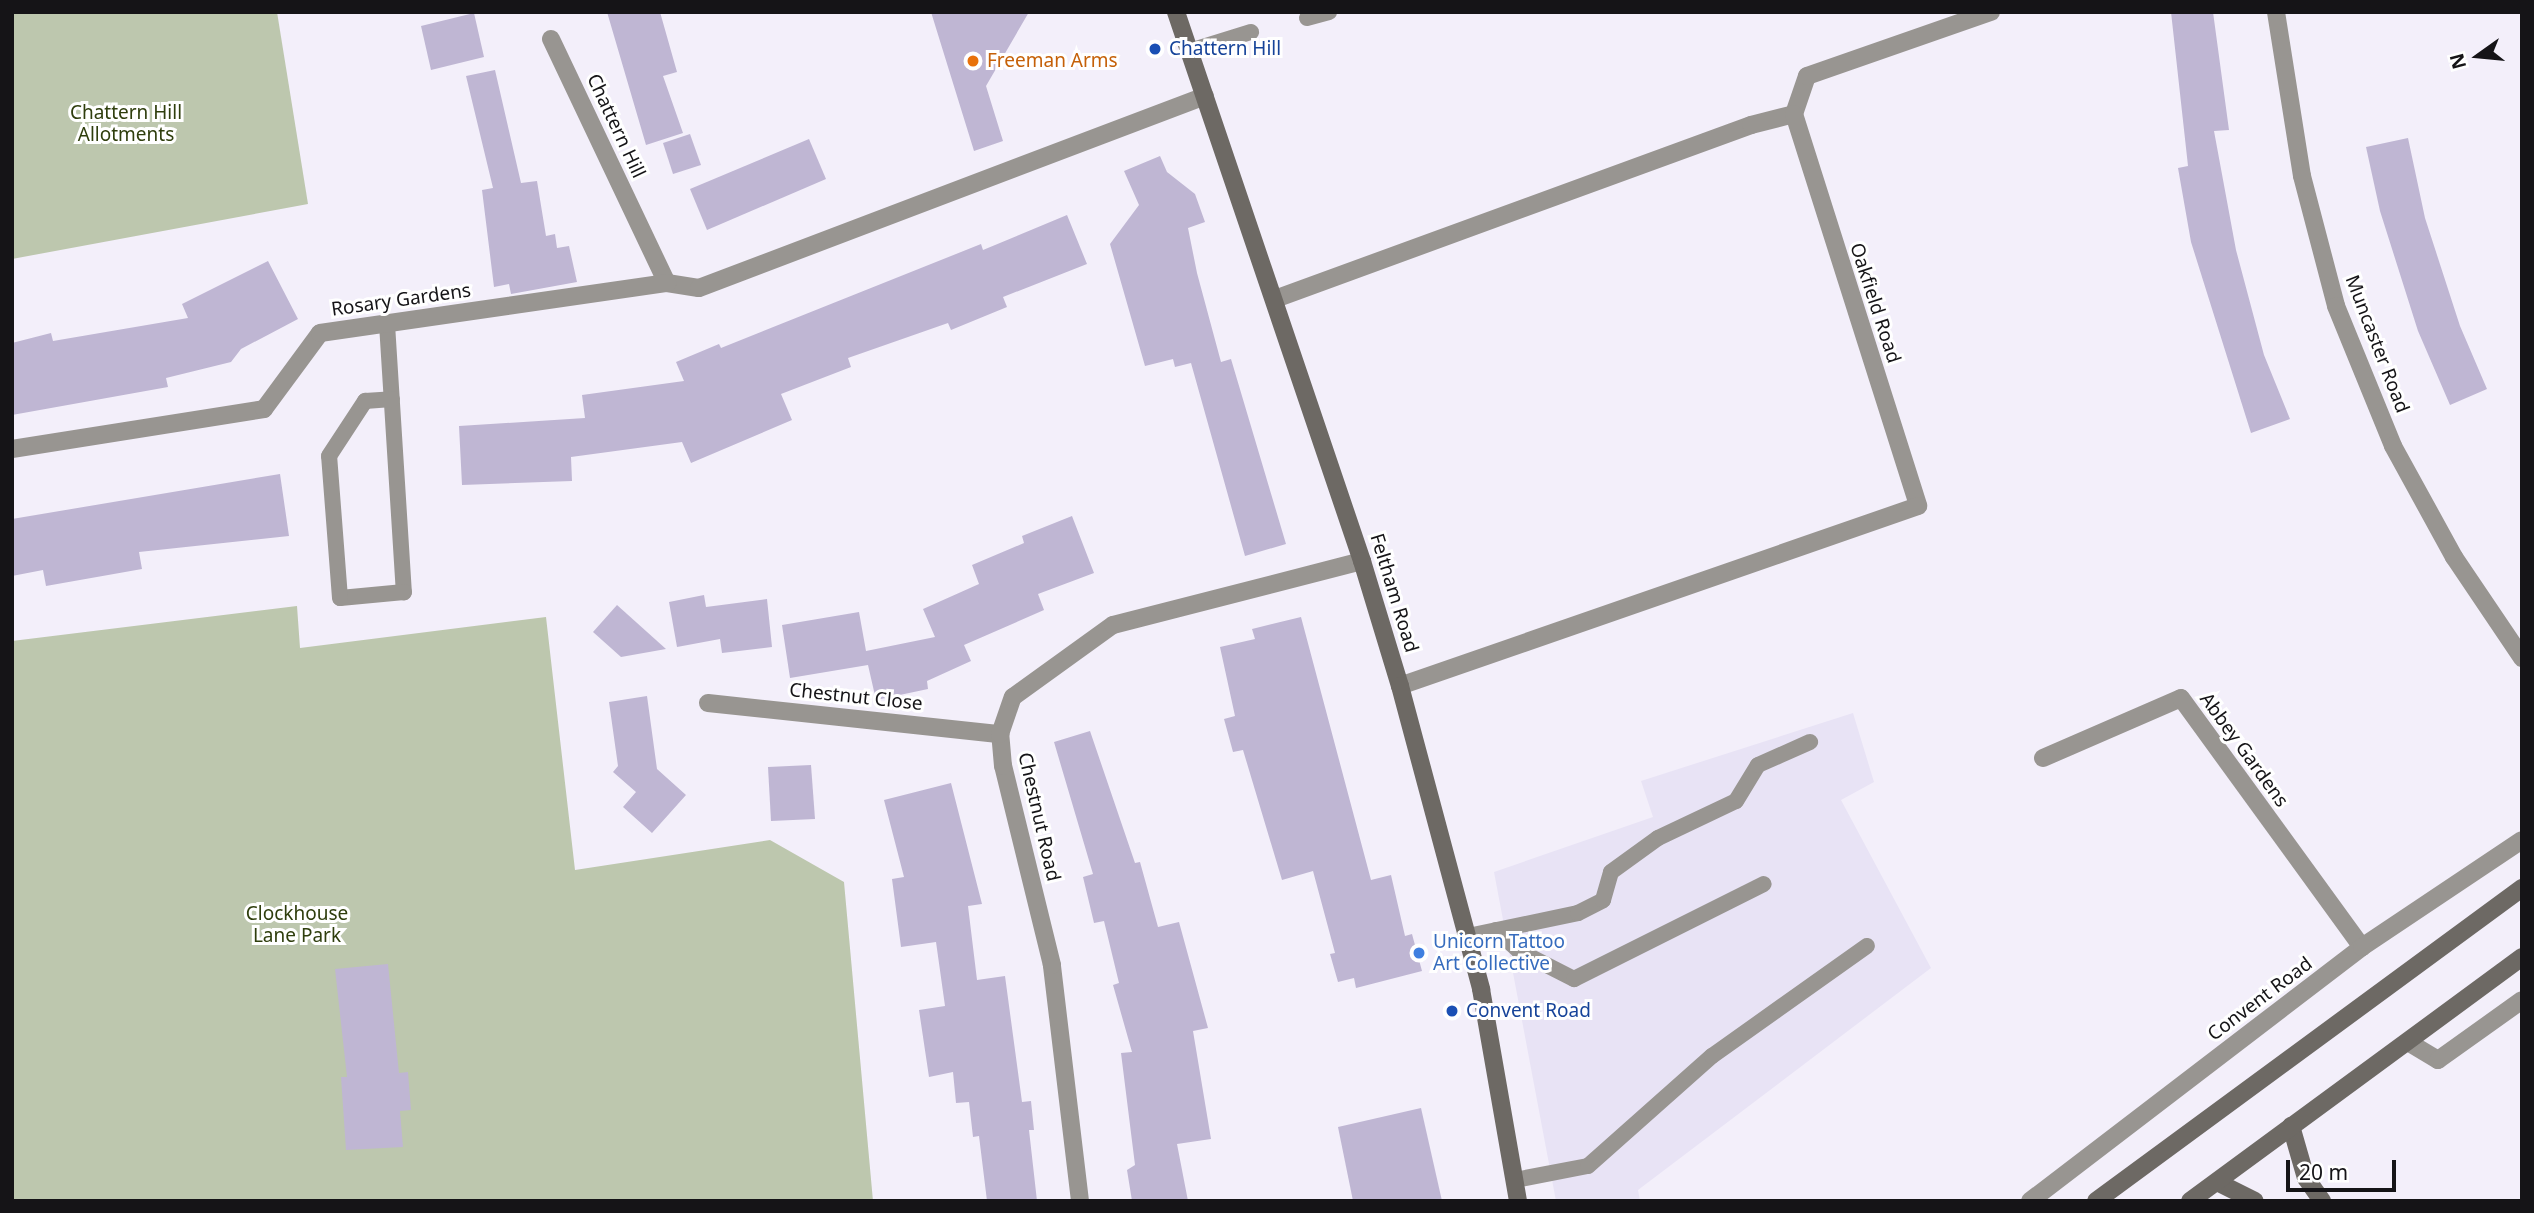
<!DOCTYPE html>
<style>
body{margin:0}
#map{position:relative;width:2534px;height:1213px;overflow:hidden;background:#f3effa;font-family:"Noto Sans",sans-serif}
div>[style]{position:absolute}
[style*='--x']{left:calc(var(--x)*1px);top:calc(var(--y)*1px);width:calc(var(--w)*1px);rotate:calc(var(--a)*1deg)}
.built>*{inset:0;background:#e8e3f5}
.green>*{inset:0;background:#bdc7ae}
.building>*{inset:0;background:#bfb6d3}
.service>*{height:16px;margin:-8px;padding:0 8px;transform-origin:8px;border-radius:8px;background:#989591}
.minor>*{height:18px;margin:-9px;padding:0 9px;transform-origin:9px;border-radius:9px;background:#989591}
.secondary>*{height:18px;margin:-9px;padding:0 9px;transform-origin:9px;border-radius:9px;background:#6d6964}
.dots>*{width:19px;height:19px;translate:-50% -50%;box-sizing:border-box;border:4px solid #fff;border-radius:50%}
span{translate:-50% -50%;white-space:nowrap;text-align:center;line-height:1.15;-webkit-text-stroke:6px #fff;paint-order:stroke}
.transit-label{font-size:19px;color:#164399}
.left{translate:0 -50%;text-align:left}
.food-label{font-size:19px;color:#c56008}
.park-label{font-size:19px;color:#2f3e0d}
.street-label{font-size:19px;color:#151417}
.shop-label{font-size:19px;color:#366cbe}
.frame{position:absolute;inset:0;border:14px solid #151417;pointer-events:none}
.north{position:absolute;left:2443px;top:21px;width:70px;height:70px;-webkit-text-stroke:5px #fff;paint-order:stroke;rotate:255deg;font-size:19px;font-weight:700;line-height:28px;text-align:center;color:#151417}
.north::after{content:'';display:block;margin:auto;width:24px;height:32px;background:#151417;clip-path:polygon(50% 0,100% 100%,50% 72%,0 100%)}
.scale{position:absolute;left:2286px;top:1160px;width:110px;height:32px;box-sizing:border-box;border:4px solid #151417;border-top:0;padding-left:9px;font-size:21px;line-height:24px;white-space:nowrap;color:#151417;-webkit-text-stroke:5px #fff;paint-order:stroke}
</style>
<div id="map">
<div class="built">
<i style="clip-path:polygon(1853px 713px,1874px 782px,1841px 800px,1931px 968px,1638px 1190px,1640px 1201px,1556px 1201px,1494px 872px,1653px 817px,1641px 781px)"></i>
</div>
<div class="green">
<i style="clip-path:polygon(12px 12px,277px 12px,308px 204px,12px 259px)"></i>
<i style="clip-path:polygon(297px 606px,300px 648px,546px 617px,575px 870px,770px 840px,844px 882px,873px 1201px,12px 1201px,12px 641px)"></i>
</div>
<div class="building">
<i style="clip-path:polygon(607px 12px,660px 12px,677px 72px,663px 76px,683px 133px,646px 145px)"></i>
<i style="clip-path:polygon(931px 12px,1029px 12px,986px 86px,1003px 141px,974px 151px)"></i>
<i style="clip-path:polygon(2171px 12px,2213px 12px,2229px 130px,2214px 131px,2236px 250px,2264px 355px,2290px 419px,2251px 433px,2191px 242px,2178px 168px,2188px 166px)"></i>
<i style="clip-path:polygon(474px 13px,484px 57px,431px 70px,421px 26px)"></i>
<i style="clip-path:polygon(495px 70px,521px 183px,537px 181px,546px 236px,555px 234px,557px 248px,569px 246px,577px 282px,511px 294px,509px 284px,494px 287px,482px 190px,493px 188px,466px 76px)"></i>
<i style="clip-path:polygon(690px 134px,701px 165px,673px 174px,663px 143px)"></i>
<i style="clip-path:polygon(2408px 138px,2425px 218px,2460px 326px,2487px 389px,2450px 405px,2418px 331px,2380px 211px,2366px 147px)"></i>
<i style="clip-path:polygon(809px 139px,826px 179px,707px 230px,690px 189px)"></i>
<i style="clip-path:polygon(1160px 156px,1167px 172px,1195px 194px,1205px 222px,1188px 228px,1197px 273px,1221px 362px,1231px 359px,1286px 544px,1245px 556px,1191px 363px,1175px 367px,1173px 359px,1145px 366px,1110px 244px,1139px 205px,1124px 171px)"></i>
<i style="clip-path:polygon(1067px 215px,1087px 264px,1003px 297px,1007px 307px,951px 330px,948px 323px,848px 358px,851px 367px,781px 394px,792px 420px,691px 463px,682px 442px,571px 457px,572px 481px,462px 485px,459px 426px,585px 418px,582px 395px,684px 381px,676px 362px,719px 344px,721px 348px,981px 244px,983px 250px)"></i>
<i style="clip-path:polygon(268px 261px,298px 319px,241px 349px,231px 362px,166px 378px,168px 387px,12px 415px,12px 343px,51px 333px,53px 341px,188px 318px,182px 304px)"></i>
<i style="clip-path:polygon(280px 474px,289px 536px,139px 552px,142px 569px,46px 586px,43px 570px,12px 576px,12px 519px)"></i>
<i style="clip-path:polygon(1072px 516px,1094px 573px,1038px 594px,1044px 610px,964px 645px,971px 661px,927px 681px,928px 689px,876px 700px,868px 665px,790px 678px,782px 625px,859px 612px,866px 651px,935px 637px,923px 609px,979px 584px,972px 565px,1024px 543px,1022px 536px)"></i>
<i style="clip-path:polygon(704px 595px,706px 607px,767px 599px,772px 647px,722px 653px,720px 639px,677px 647px,669px 602px)"></i>
<i style="clip-path:polygon(617px 605px,666px 649px,621px 657px,593px 632px)"></i>
<i style="clip-path:polygon(1301px 617px,1371px 880px,1391px 875px,1405px 936px,1412px 934px,1422px 971px,1356px 988px,1354px 978px,1338px 982px,1330px 954px,1335px 953px,1313px 871px,1282px 880px,1243px 750px,1233px 752px,1224px 719px,1235px 716px,1220px 647px,1255px 639px,1252px 629px)"></i>
<i style="clip-path:polygon(647px 696px,657px 769px,686px 795px,652px 833px,623px 807px,636px 792px,613px 772px,618px 766px,609px 702px)"></i>
<i style="clip-path:polygon(1090px 731px,1135px 863px,1140px 862px,1158px 927px,1179px 922px,1208px 1028px,1193px 1031px,1211px 1139px,1177px 1144px,1188px 1201px,1132px 1201px,1127px 1170px,1135px 1165px,1121px 1053px,1132px 1052px,1113px 985px,1119px 983px,1104px 921px,1094px 923px,1083px 877px,1093px 874px,1054px 742px)"></i>
<i style="clip-path:polygon(811px 765px,815px 819px,771px 821px,768px 767px)"></i>
<i style="clip-path:polygon(951px 783px,982px 904px,968px 906px,977px 980px,1005px 976px,1022px 1102px,1031px 1101px,1034px 1130px,1029px 1130px,1037px 1201px,987px 1201px,979px 1136px,973px 1137px,969px 1102px,956px 1103px,953px 1072px,929px 1077px,919px 1010px,945px 1006px,936px 942px,901px 947px,892px 879px,904px 877px,884px 800px)"></i>
<i style="clip-path:polygon(388px 964px,399px 1073px,408px 1072px,411px 1110px,400px 1111px,403px 1147px,346px 1150px,341px 1077px,347px 1077px,335px 969px)"></i>
<i style="clip-path:polygon(1421px 1108px,1442px 1201px,1353px 1201px,1338px 1127px)"></i>
</div>
<div class="service">
<i style="--x:1307;--y:18;--w:23;--a:-15"></i>
<i style="--x:1190;--y:51;--w:64;--a:-17.3"></i>
<i style="--x:387;--y:324;--w:269;--a:86.4"></i>
<i style="--x:404;--y:592;--w:64;--a:174.6"></i>
<i style="--x:340;--y:598;--w:142;--a:-94.4"></i>
<i style="--x:329;--y:456;--w:66;--a:-56.8"></i>
<i style="--x:365;--y:401;--w:27;--a:-4"></i>
<i style="--x:1496;--y:930;--w:31;--a:42"></i>
<i style="--x:1519;--y:951;--w:62;--a:27"></i>
<i style="--x:1574;--y:979;--w:212;--a:-26.6"></i>
<i style="--x:1468;--y:936;--w:112;--a:-11.8"></i>
<i style="--x:1578;--y:913;--w:28;--a:-27"></i>
<i style="--x:1603;--y:900;--w:29;--a:-74"></i>
<i style="--x:1611;--y:872;--w:58;--a:-35.9"></i>
<i style="--x:1658;--y:838;--w:86;--a:-25.4"></i>
<i style="--x:1736;--y:801;--w:42;--a:-58.6"></i>
<i style="--x:1758;--y:765;--w:57;--a:-23.9"></i>
<i style="--x:1515;--y:1180;--w:74;--a:-10.9"></i>
<i style="--x:1588;--y:1166;--w:166;--a:-41.6"></i>
<i style="--x:1712;--y:1056;--w:190;--a:-35.4"></i>
</div>
<div class="minor">
<i style="--x:2276;--y:12;--w:166;--a:81"></i>
<i style="--x:2302;--y:176;--w:134;--a:75.3"></i>
<i style="--x:2336;--y:306;--w:151;--a:67.8"></i>
<i style="--x:2393;--y:446;--w:127;--a:61.2"></i>
<i style="--x:2454;--y:557;--w:122;--a:56"></i>
<i style="--x:551;--y:39;--w:270;--a:64.6"></i>
<i style="--x:667;--y:283;--w:32;--a:9"></i>
<i style="--x:699;--y:288;--w:541;--a:-20.78"></i>
<i style="--x:1794;--y:114;--w:40;--a:-71.1"></i>
<i style="--x:1807;--y:76;--w:195;--a:-19.2"></i>
<i style="--x:1275;--y:299;--w:507;--a:-20.08"></i>
<i style="--x:1751;--y:125;--w:44;--a:-14.3"></i>
<i style="--x:1794;--y:114;--w:411;--a:72.4"></i>
<i style="--x:1918;--y:506;--w:548;--a:160.84"></i>
<i style="--x:12;--y:449;--w:255;--a:-9"></i>
<i style="--x:264;--y:409;--w:94;--a:-53.6"></i>
<i style="--x:320;--y:333;--w:351;--a:-8.2"></i>
<i style="--x:708;--y:703;--w:294;--a:6.1"></i>
<i style="--x:2043;--y:758;--w:150;--a:-23.5"></i>
<i style="--x:2181;--y:698;--w:308;--a:54"></i>
<i style="--x:2408;--y:1042;--w:35;--a:31"></i>
<i style="--x:2438;--y:1060;--w:103;--a:-35.5"></i>
<i style="--x:1080;--y:1201;--w:238;--a:-96.8"></i>
<i style="--x:1052;--y:965;--w:205;--a:-103.8"></i>
<i style="--x:1003;--y:766;--w:32;--a:-95"></i>
<i style="--x:1000;--y:734;--w:39;--a:-71"></i>
<i style="--x:1013;--y:697;--w:123;--a:-35.8"></i>
<i style="--x:1113;--y:625;--w:257;--a:-14.4"></i>
<i style="--x:2030;--y:1201;--w:418;--a:-37.4"></i>
<i style="--x:2362;--y:947;--w:192;--a:-33.8"></i>
</div>
<div class="secondary">
<i style="--x:1176;--y:12;--w:580;--a:71.28"></i>
<i style="--x:1362;--y:561;--w:131;--a:73.1"></i>
<i style="--x:1400;--y:686;--w:314;--a:75"></i>
<i style="--x:1481;--y:989;--w:215;--a:80.1"></i>
<i style="--x:2291;--y:1126;--w:54;--a:73.9"></i>
<i style="--x:2306;--y:1178;--w:28;--a:55"></i>
<i style="--x:2217;--y:1182;--w:42;--a:26.6"></i>
<i style="--x:2096;--y:1201;--w:529;--a:-36.31"></i>
<i style="--x:2190;--y:1201;--w:412;--a:-36.3"></i>
</div>
<div class="dots">
<i style="left:1155px;top:49px;background:#1a4fb4"></i>
<i style="left:973px;top:61px;background:#e8710a"></i>
<i style="left:1419px;top:953px;background:#3f7fe0"></i>
<i style="left:1452px;top:1011px;background:#1a4fb4"></i>
</div>
<div class="transit-label">
<span class="left" style="left:1169px;top:49px">Chattern Hill</span>
<span class="left" style="left:1466px;top:1011px">Convent Road</span>
</div>
<div class="food-label">
<span class="left" style="left:987px;top:61px">Freeman Arms</span>
</div>
<div class="park-label">
<span style="left:126px;top:124px">Chattern Hill<br>Allotments</span>
<span style="left:297px;top:925px">Clockhouse<br>Lane Park</span>
</div>
<div class="street-label">
<span style="left:616px;top:126px;rotate:65deg">Chattern Hill</span>
<span style="left:401px;top:300px;rotate:-8deg">Rosary Gardens</span>
<span style="left:1875px;top:303px;rotate:72deg">Oakfield Road</span>
<span style="left:2377px;top:344px;rotate:69deg">Muncaster Road</span>
<span style="left:1394px;top:593px;rotate:73deg">Feltham Road</span>
<span style="left:856px;top:697px;rotate:6deg">Chestnut Close</span>
<span style="left:2244px;top:750px;rotate:54deg">Abbey Gardens</span>
<span style="left:1039px;top:817px;rotate:77deg">Chestnut Road</span>
<span style="left:2260px;top:999px;rotate:-37deg">Convent Road</span>
</div>
<div class="shop-label">
<span class="left" style="left:1433px;top:953px">Unicorn Tattoo<br>Art Collective</span>
</div>
<div class="frame"></div>
<div class="north">N</div>
<div class="scale">20 m</div>
</div>
